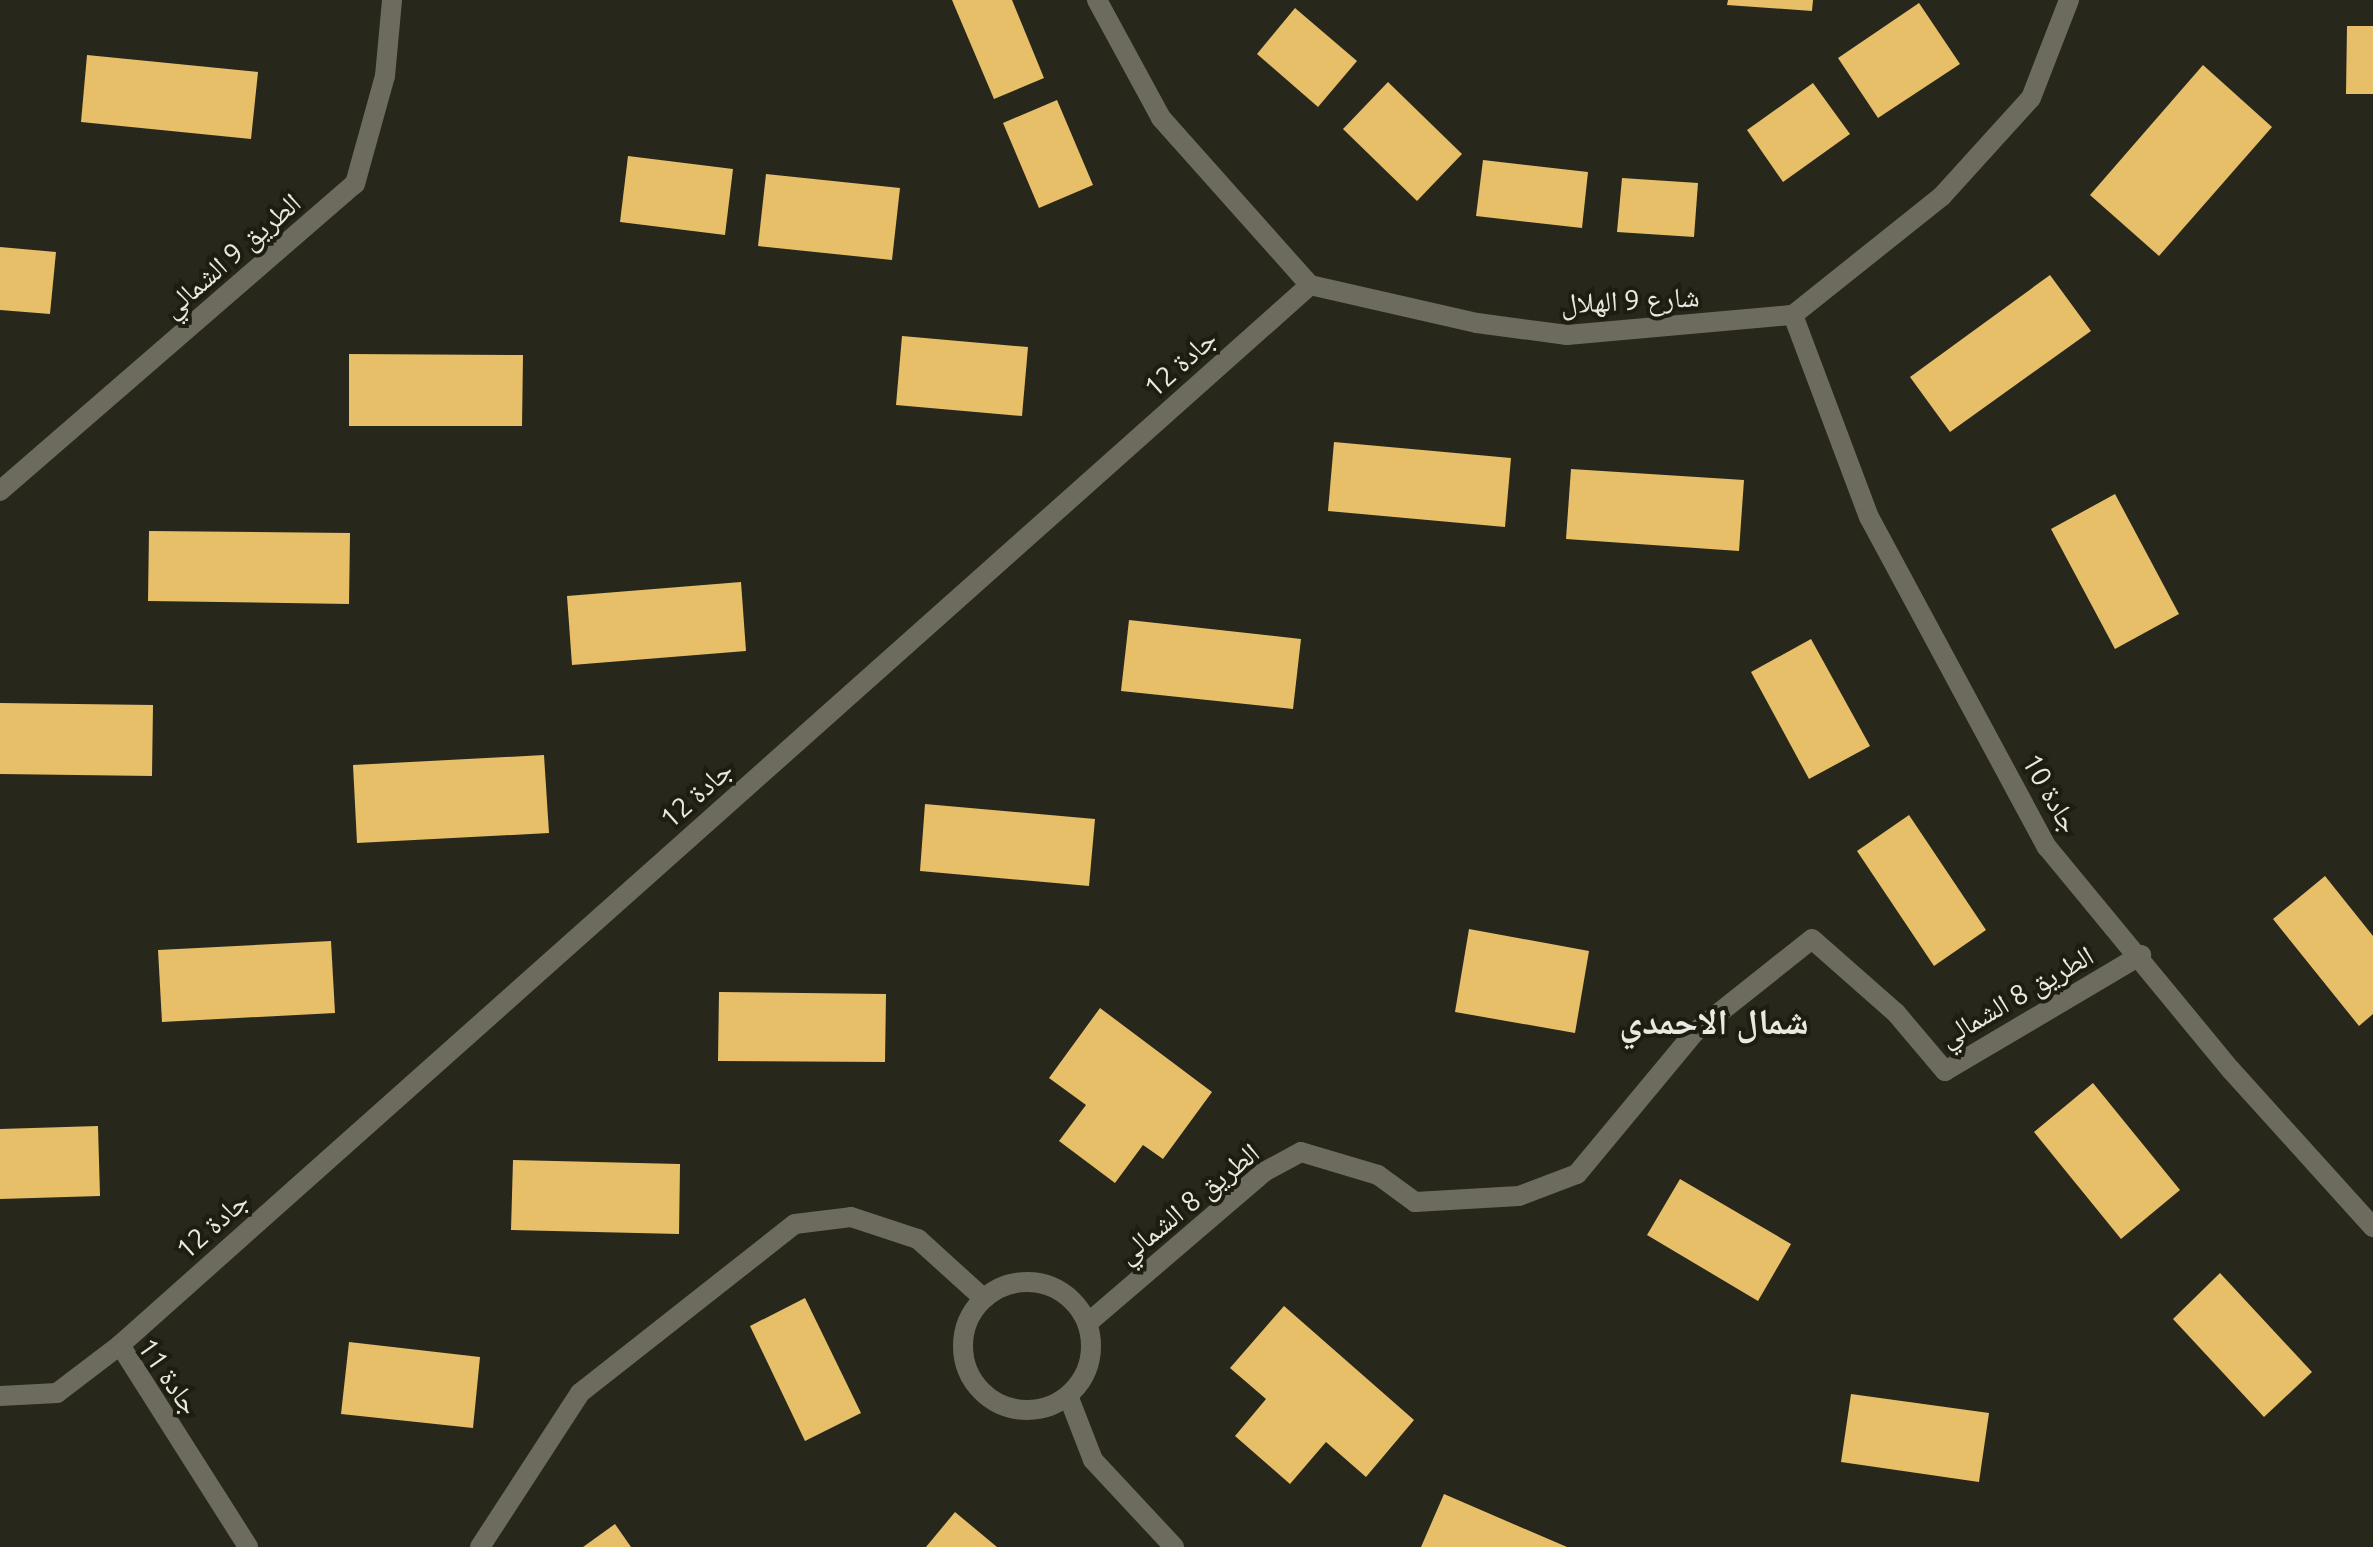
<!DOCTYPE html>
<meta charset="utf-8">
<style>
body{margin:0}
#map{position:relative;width:2373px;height:1547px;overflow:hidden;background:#28271b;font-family:Ubuntu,"Noto Naskh Arabic",sans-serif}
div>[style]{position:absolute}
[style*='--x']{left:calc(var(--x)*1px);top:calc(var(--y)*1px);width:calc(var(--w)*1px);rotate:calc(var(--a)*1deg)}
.building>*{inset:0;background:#e6bf68}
.street>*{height:20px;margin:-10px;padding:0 10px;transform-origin:10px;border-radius:10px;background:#6c6b5d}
.street>.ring{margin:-10px;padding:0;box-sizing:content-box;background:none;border:20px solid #6c6b5d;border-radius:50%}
span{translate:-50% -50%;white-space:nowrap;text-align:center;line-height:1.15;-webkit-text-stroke:8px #1e1d12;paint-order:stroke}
.street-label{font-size:28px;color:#eae9e1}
.district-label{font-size:36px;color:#eae9e1;font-weight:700}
</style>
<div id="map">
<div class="building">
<i style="clip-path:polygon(952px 0,1012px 0,1044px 78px,994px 99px)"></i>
<i style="clip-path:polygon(1728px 0,1813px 0,1812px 11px,1727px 5px)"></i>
<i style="clip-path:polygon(1919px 3px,1960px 64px,1878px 118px,1838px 58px)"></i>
<i style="clip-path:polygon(1295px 8px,1357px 61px,1318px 107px,1257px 54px)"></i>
<i style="clip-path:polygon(2347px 26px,2373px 26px,2373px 94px,2346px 94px)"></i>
<i style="clip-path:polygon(87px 55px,258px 72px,251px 139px,81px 122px)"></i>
<i style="clip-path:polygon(2203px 65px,2272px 127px,2159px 256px,2090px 195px)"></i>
<i style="clip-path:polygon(1388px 82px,1462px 154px,1417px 201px,1343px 129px)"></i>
<i style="clip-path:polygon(1813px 83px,1850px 134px,1783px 182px,1747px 130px)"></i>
<i style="clip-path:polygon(1057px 100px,1093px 185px,1039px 208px,1003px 123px)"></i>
<i style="clip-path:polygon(628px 156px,733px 169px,725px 235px,620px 222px)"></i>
<i style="clip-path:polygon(1483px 160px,1588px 172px,1582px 228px,1476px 216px)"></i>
<i style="clip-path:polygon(766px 174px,900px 188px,892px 260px,758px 246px)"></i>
<i style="clip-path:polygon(1622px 178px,1698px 183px,1694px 237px,1617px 232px)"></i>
<i style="clip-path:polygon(0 247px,56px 252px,50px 314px,0 310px)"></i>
<i style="clip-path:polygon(2050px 275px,2091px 331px,1950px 432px,1910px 377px)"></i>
<i style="clip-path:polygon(902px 336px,1028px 347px,1022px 416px,896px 405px)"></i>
<i style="clip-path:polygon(349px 354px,523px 355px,522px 426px,349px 426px)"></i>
<i style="clip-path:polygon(1334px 442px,1511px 458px,1505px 527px,1328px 511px)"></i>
<i style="clip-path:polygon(1571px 469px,1744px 480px,1739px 551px,1566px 539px)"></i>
<i style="clip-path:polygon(2115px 494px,2179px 614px,2115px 649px,2051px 529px)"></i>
<i style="clip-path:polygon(149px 531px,350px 533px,349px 604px,148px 601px)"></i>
<i style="clip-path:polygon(741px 582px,746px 651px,572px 665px,567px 596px)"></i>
<i style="clip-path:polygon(1129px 620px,1301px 639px,1293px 709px,1121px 691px)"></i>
<i style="clip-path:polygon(1811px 639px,1870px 746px,1809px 779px,1751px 672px)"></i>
<i style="clip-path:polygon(0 703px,153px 705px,152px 776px,0 774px)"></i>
<i style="clip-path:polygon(544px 755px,549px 833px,357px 843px,353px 765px)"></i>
<i style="clip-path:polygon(925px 804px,1095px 819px,1089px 886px,920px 871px)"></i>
<i style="clip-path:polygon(1909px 815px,1986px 930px,1934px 966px,1857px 851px)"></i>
<i style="clip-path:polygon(2325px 876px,2373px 936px,2373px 1014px,2359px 1026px,2273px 919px)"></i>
<i style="clip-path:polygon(1469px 929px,1589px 951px,1575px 1033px,1455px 1012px)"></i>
<i style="clip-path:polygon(331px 941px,335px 1013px,162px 1022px,158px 950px)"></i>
<i style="clip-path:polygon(719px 992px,886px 994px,885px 1062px,718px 1061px)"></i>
<i style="clip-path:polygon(1100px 1008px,1212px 1092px,1163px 1159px,1143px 1145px,1115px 1183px,1059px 1141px,1086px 1105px,1049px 1078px)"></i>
<i style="clip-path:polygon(2093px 1083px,2180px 1190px,2121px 1239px,2034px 1132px)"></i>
<i style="clip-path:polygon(98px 1126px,100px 1196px,0 1199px,0 1129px)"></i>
<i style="clip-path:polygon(513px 1160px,680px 1164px,679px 1234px,511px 1230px)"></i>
<i style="clip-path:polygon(1680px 1179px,1791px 1244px,1758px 1301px,1647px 1235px)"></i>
<i style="clip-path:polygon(2220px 1273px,2312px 1372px,2264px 1417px,2173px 1319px)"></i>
<i style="clip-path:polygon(805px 1298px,861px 1413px,805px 1441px,750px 1326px)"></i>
<i style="clip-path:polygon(1284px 1306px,1414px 1420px,1366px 1477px,1326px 1442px,1290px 1484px,1235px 1436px,1266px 1399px,1230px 1368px)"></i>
<i style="clip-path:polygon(349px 1342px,480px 1357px,473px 1428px,341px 1414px)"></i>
<i style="clip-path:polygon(1851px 1394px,1989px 1413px,1979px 1482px,1841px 1462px)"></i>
<i style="clip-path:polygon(1444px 1494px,1518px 1526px,1567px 1547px,1421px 1547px)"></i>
<i style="clip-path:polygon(955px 1512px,997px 1547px,926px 1547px)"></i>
<i style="clip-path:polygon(615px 1524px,631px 1547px,583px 1547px)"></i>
</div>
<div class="street">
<i style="--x:1097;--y:0;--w:134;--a:61.5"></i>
<i style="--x:1161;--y:118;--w:224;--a:48.3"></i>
<i style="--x:1310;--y:285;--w:171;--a:12.8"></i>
<i style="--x:1477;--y:323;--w:91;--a:7.6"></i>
<i style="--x:1567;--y:335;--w:227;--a:-5.1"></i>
<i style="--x:1793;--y:315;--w:191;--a:-38.6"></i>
<i style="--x:1942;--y:196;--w:132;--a:-47.8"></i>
<i style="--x:2031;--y:98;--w:105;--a:-68.8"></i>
<i style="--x:1793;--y:315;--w:216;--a:69.4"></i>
<i style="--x:1869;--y:517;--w:375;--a:61.7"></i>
<i style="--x:2047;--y:847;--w:289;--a:50.5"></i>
<i style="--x:2231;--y:1070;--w:212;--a:47.9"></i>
<i style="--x:0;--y:491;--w:469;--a:-40.9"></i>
<i style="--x:355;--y:184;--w:112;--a:-74.5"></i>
<i style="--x:385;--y:76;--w:76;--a:-84.7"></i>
<i class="ring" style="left:963px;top:1282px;width:108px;height:108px"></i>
<i style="--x:1089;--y:1322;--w:230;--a:-40.6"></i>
<i style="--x:1264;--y:1172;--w:42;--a:-28.4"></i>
<i style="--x:1301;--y:1152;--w:80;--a:16.6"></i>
<i style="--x:1378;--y:1175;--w:46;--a:36.1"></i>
<i style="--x:1415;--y:1202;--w:104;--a:-3.3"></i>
<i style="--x:1519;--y:1196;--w:62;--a:-20.8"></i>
<i style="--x:1577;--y:1174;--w:185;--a:-50.3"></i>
<i style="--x:1695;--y:1032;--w:149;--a:-38.5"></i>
<i style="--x:1812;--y:939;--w:112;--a:41.4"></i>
<i style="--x:1896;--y:1013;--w:76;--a:49.8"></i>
<i style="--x:1945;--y:1071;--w:228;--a:-30.6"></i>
<i style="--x:120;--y:1345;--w:239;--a:57.6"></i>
<i style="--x:0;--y:1396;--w:57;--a:-3"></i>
<i style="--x:57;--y:1393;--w:79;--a:-37.3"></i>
<i style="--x:120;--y:1345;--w:1594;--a:-41.69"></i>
<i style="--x:1069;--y:1398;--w:66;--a:68.8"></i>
<i style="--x:1093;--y:1460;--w:119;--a:47"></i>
<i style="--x:480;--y:1547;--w:184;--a:-57"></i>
<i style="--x:580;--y:1393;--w:273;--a:-38.2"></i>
<i style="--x:795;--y:1224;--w:56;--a:-7.1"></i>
<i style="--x:851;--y:1217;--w:71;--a:18.2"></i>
<i style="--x:918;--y:1239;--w:88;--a:42.2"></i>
</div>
<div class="street-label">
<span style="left:231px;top:255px;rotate:-41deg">الطريق 9 الشمالي</span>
<span style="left:1630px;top:300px;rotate:-3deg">شارع 9 الهلال</span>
<span style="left:1180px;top:363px;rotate:-42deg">جادة 12</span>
<span style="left:2051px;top:793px;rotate:60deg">جادة 10</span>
<span style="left:696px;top:794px;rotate:-42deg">جادة 12</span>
<span style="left:2016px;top:996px;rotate:-30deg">الطريق 8 الشمالي</span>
<span style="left:1188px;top:1203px;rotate:-39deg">الطريق 8 الشمالي</span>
<span style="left:212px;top:1225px;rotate:-42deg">جادة 12</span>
<span style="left:169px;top:1376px;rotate:55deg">جادة 11</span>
</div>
<div class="district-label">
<span style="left:1714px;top:1021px">شمال الاحمدي</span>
</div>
</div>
